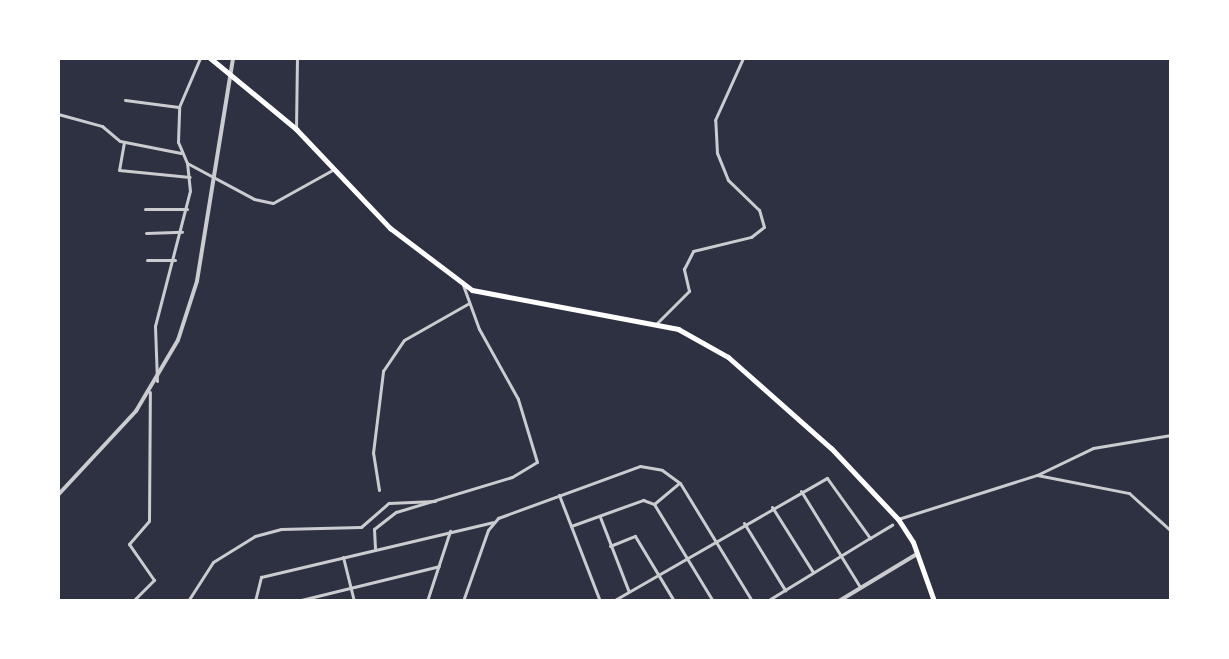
<!DOCTYPE html>
<style>
body{margin:0}
#map{position:relative;width:1229px;height:659px;overflow:hidden;background:#2d3142;font-family:Karla,sans-serif}
div>[style]{position:absolute}
[style*='--x']{left:calc(var(--x)*1px);top:calc(var(--y)*1px);width:calc(var(--w)*1px);rotate:calc(var(--a)*1deg)}
.minor>*{height:3px;margin:-1.5px;padding:0 1.5px;transform-origin:1.5px;border-radius:1.5px;background:#caccd0}
.tertiary>*{height:4px;margin:-2px;padding:0 2px;transform-origin:2px;border-radius:2px;background:#caccd0}
.secondary>*{height:5px;margin:-2.5px;padding:0 2.5px;transform-origin:2.5px;border-radius:2.5px;background:#fff}
span{translate:-50% -50%;white-space:nowrap;text-align:center;line-height:1.15;-webkit-text-stroke:7px #fff;paint-order:stroke}
.frame{position:absolute;inset:0;border:60px solid #fff;pointer-events:none}
</style>
<div id="map">
<div class="minor">
<i style="--x:125;--y:100;--w:54;--a:7.4"></i>
<i style="--x:58;--y:114;--w:46;--a:15.3"></i>
<i style="--x:102;--y:126;--w:23;--a:40"></i>
<i style="--x:120;--y:141;--w:62;--a:11.1"></i>
<i style="--x:296;--y:129;--w:71;--a:-89.2"></i>
<i style="--x:124;--y:142;--w:28;--a:100"></i>
<i style="--x:119;--y:170;--w:71;--a:5.6"></i>
<i style="--x:187;--y:163;--w:76;--a:28.2"></i>
<i style="--x:254;--y:199;--w:19;--a:12"></i>
<i style="--x:273;--y:203;--w:70;--a:-29.1"></i>
<i style="--x:145;--y:209;--w:42;--a:0"></i>
<i style="--x:146;--y:233;--w:36;--a:-2"></i>
<i style="--x:147;--y:260;--w:28;--a:0"></i>
<i style="--x:656;--y:324;--w:47;--a:-45"></i>
<i style="--x:689;--y:291;--w:23;--a:-103"></i>
<i style="--x:684;--y:269;--w:20;--a:-63"></i>
<i style="--x:693;--y:251;--w:60;--a:-13.6"></i>
<i style="--x:751;--y:237;--w:16;--a:-38"></i>
<i style="--x:764;--y:227;--w:18;--a:-106"></i>
<i style="--x:759;--y:210;--w:43;--a:-135.9"></i>
<i style="--x:728;--y:180;--w:29;--a:-112"></i>
<i style="--x:717;--y:153;--w:33;--a:-93"></i>
<i style="--x:715;--y:120;--w:68;--a:-65.7"></i>
<i style="--x:157;--y:381;--w:55;--a:-92.1"></i>
<i style="--x:155;--y:326;--w:139;--a:-75.5"></i>
<i style="--x:190;--y:191;--w:28;--a:-96"></i>
<i style="--x:187;--y:163;--w:23;--a:-113"></i>
<i style="--x:178;--y:142;--w:35;--a:-88"></i>
<i style="--x:179;--y:107;--w:53;--a:-66.8"></i>
<i style="--x:1037;--y:475;--w:94;--a:11.1"></i>
<i style="--x:1129;--y:493;--w:57;--a:42.1"></i>
<i style="--x:379;--y:490;--w:37;--a:-99"></i>
<i style="--x:373;--y:453;--w:83;--a:-83"></i>
<i style="--x:383;--y:371;--w:37;--a:-56"></i>
<i style="--x:404;--y:340;--w:75;--a:-29.6"></i>
<i style="--x:801;--y:491;--w:113;--a:58.4"></i>
<i style="--x:559;--y:495;--w:114;--a:68.9"></i>
<i style="--x:654;--y:504;--w:33;--a:-40"></i>
<i style="--x:772;--y:507;--w:77;--a:57.8"></i>
<i style="--x:600;--y:517;--w:80;--a:68.9"></i>
<i style="--x:898;--y:519;--w:146;--a:-17.6"></i>
<i style="--x:1037;--y:475;--w:62;--a:-25.7"></i>
<i style="--x:1093;--y:448;--w:79;--a:-9.5"></i>
<i style="--x:744;--y:523;--w:79;--a:58.5"></i>
<i style="--x:571;--y:526;--w:77;--a:-19.9"></i>
<i style="--x:643;--y:500;--w:12;--a:20"></i>
<i style="--x:654;--y:504;--w:114;--a:58.7"></i>
<i style="--x:610;--y:546;--w:27;--a:-22"></i>
<i style="--x:635;--y:536;--w:76;--a:59"></i>
<i style="--x:375;--y:548;--w:19;--a:-93"></i>
<i style="--x:374;--y:529;--w:28;--a:-38"></i>
<i style="--x:396;--y:512;--w:121;--a:-16.8"></i>
<i style="--x:512;--y:477;--w:29;--a:-31"></i>
<i style="--x:537;--y:462;--w:66;--a:-106.8"></i>
<i style="--x:518;--y:399;--w:80;--a:-119.1"></i>
<i style="--x:479;--y:329;--w:47;--a:-110"></i>
<i style="--x:343;--y:557;--w:45;--a:76"></i>
<i style="--x:133;--y:601;--w:30;--a:-45"></i>
<i style="--x:154;--y:580;--w:44;--a:-124.8"></i>
<i style="--x:129;--y:544;--w:30;--a:-49"></i>
<i style="--x:149;--y:521;--w:129;--a:-89.6"></i>
<i style="--x:188;--y:601;--w:46;--a:-57.3"></i>
<i style="--x:213;--y:562;--w:49;--a:-31.8"></i>
<i style="--x:255;--y:536;--w:27;--a:-15"></i>
<i style="--x:281;--y:529;--w:80;--a:-1.4"></i>
<i style="--x:361;--y:527;--w:37;--a:-41"></i>
<i style="--x:389;--y:503;--w:46;--a:-2.5"></i>
<i style="--x:255;--y:601;--w:25;--a:-76"></i>
<i style="--x:261;--y:577;--w:238;--a:-13.3"></i>
<i style="--x:297;--y:601;--w:146;--a:-13.8"></i>
<i style="--x:427;--y:601;--w:74;--a:-71.8"></i>
<i style="--x:463;--y:601;--w:75;--a:-70.6"></i>
<i style="--x:488;--y:530;--w:16;--a:-50"></i>
<i style="--x:498;--y:518;--w:151;--a:-20.1"></i>
<i style="--x:640;--y:466;--w:22;--a:10"></i>
<i style="--x:662;--y:470;--w:22;--a:36"></i>
<i style="--x:680;--y:483;--w:138;--a:58.6"></i>
<i style="--x:613;--y:601;--w:247;--a:-29.9"></i>
<i style="--x:827;--y:478;--w:74;--a:54.4"></i>
<i style="--x:870;--y:538;--w:26;--a:-31"></i>
<i style="--x:767;--y:601;--w:121;--a:-31.5"></i>
</div>
<div class="tertiary">
<i style="--x:58;--y:495;--w:115;--a:-47.1"></i>
<i style="--x:136;--y:411;--w:82;--a:-59.4"></i>
<i style="--x:178;--y:340;--w:62;--a:-72.1"></i>
<i style="--x:197;--y:281;--w:226;--a:-80.8"></i>
<i style="--x:839;--y:601;--w:91;--a:-31.1"></i>
</div>
<div class="secondary">
<i style="--x:210;--y:58;--w:112;--a:39.5"></i>
<i style="--x:296;--y:129;--w:137;--a:46.5"></i>
<i style="--x:390;--y:228;--w:103;--a:37.1"></i>
<i style="--x:472;--y:290;--w:210;--a:10.7"></i>
<i style="--x:678;--y:329;--w:57;--a:29.2"></i>
<i style="--x:728;--y:357;--w:137;--a:41.5"></i>
<i style="--x:831;--y:448;--w:98;--a:46.7"></i>
<i style="--x:898;--y:519;--w:27;--a:57"></i>
<i style="--x:913;--y:542;--w:63;--a:70.4"></i>
</div>
<div class="frame"></div>
</div>
